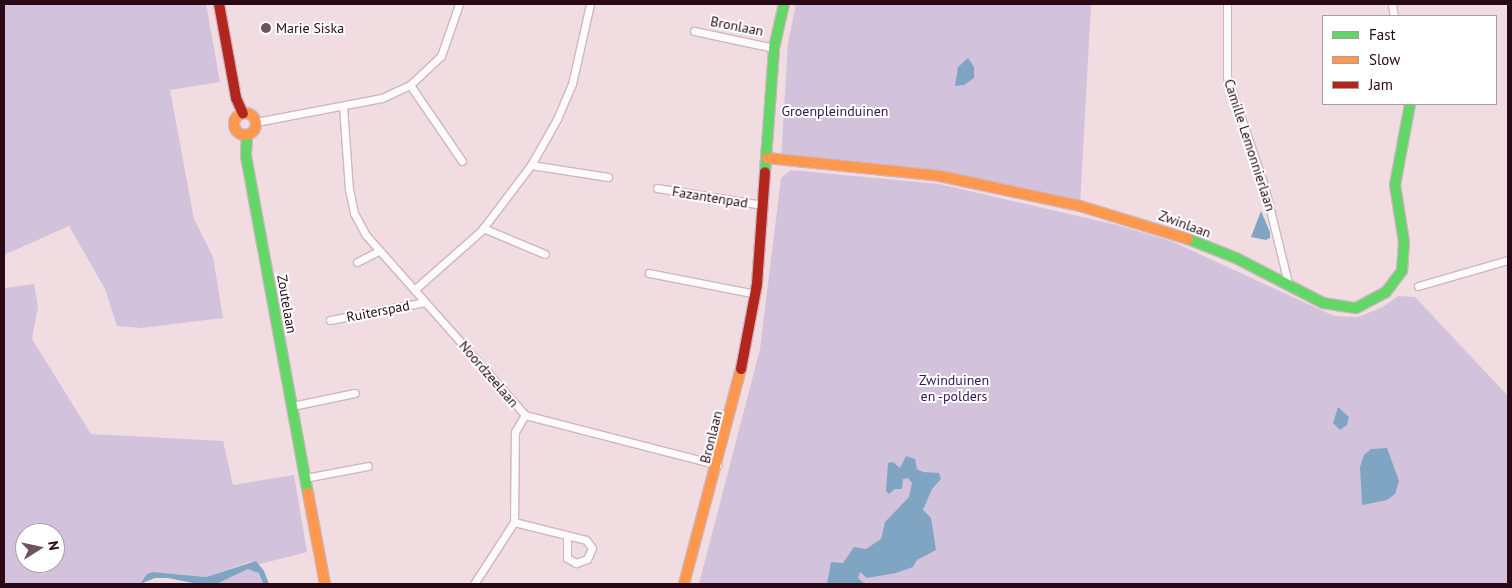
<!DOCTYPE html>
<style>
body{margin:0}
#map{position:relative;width:1512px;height:588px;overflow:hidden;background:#f1dce2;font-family:"PT Sans",sans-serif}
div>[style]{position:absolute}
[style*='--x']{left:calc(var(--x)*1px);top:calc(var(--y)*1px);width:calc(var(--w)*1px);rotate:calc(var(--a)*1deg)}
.green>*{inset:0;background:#d2c2db}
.water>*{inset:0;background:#80a5c2}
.roads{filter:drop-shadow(1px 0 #cfb6be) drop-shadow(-1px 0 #cfb6be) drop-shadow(0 1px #cfb6be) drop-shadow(0 -1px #cfb6be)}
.street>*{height:7px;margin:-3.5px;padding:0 3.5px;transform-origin:3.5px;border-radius:3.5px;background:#fdfafb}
.fast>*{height:10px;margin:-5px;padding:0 5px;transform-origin:5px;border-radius:5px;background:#63d668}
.slow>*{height:10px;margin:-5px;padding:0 5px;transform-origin:5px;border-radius:5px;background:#ff974d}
.slow>.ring{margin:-5px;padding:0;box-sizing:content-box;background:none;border:10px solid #ff974d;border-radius:50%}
.jam>*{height:10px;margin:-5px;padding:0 5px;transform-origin:5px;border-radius:5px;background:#b3261e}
.dots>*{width:14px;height:14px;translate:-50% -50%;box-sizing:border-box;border:2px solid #fff;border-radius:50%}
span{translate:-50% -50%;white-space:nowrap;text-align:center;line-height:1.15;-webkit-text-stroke:4px #fff;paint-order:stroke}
.street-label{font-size:14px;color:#280915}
.poi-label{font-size:14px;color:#280915}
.left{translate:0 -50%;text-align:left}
.park-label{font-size:14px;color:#33155b}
.frame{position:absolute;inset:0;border:5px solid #280915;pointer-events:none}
.legend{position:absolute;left:1322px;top:15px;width:175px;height:90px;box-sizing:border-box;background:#fff;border:1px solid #a99da1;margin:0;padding:6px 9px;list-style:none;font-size:15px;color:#280915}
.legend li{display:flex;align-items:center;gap:10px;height:25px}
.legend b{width:25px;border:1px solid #a99da1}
.north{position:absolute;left:15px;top:523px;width:50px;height:50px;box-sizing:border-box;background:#fff;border:1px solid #a99da1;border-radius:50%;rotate:80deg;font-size:14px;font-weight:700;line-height:20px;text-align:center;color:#280915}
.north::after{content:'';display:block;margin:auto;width:18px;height:22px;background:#6e535d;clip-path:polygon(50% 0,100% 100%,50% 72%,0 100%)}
</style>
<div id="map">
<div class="green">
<i style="clip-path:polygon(4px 4px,206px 4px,220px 82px,170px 90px,194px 219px,213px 257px,223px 318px,141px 328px,117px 326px,105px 289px,69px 226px,4px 255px)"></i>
<i style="clip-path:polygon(796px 4px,1091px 4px,1080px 206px,940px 176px,781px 159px,788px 43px)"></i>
<i style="clip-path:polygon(791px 170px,939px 184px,1117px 225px,1171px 241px,1334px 316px,1358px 317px,1383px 307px,1398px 296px,1415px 297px,1508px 396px,1508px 584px,699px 584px,760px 349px,781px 178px)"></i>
<i style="clip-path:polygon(evenodd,34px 284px,38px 307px,32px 339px,91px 434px,223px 441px,233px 485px,294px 475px,307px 552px,260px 564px,249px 562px,206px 577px,153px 572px,147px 574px,140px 584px,4px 584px,4px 288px,34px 284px,25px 533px,55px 533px,55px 563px,25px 563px,25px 533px)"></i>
<i style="clip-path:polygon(243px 569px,253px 569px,259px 573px,263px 584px,213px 584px)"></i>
</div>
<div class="water">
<i style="clip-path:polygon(968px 58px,974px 67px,974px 78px,964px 85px,955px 86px,958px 67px)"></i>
<i style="clip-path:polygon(1261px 211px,1270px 232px,1270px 238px,1266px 240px,1251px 237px)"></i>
<i style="clip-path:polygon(1338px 407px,1349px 417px,1347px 425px,1340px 430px,1333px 423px)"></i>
<i style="clip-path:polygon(1387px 448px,1399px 481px,1395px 494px,1387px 500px,1362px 505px,1360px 467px,1364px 455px,1371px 449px)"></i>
<i style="clip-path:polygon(906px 456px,915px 459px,917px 469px,923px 472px,939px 473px,941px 479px,932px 489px,923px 510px,931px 518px,936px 550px,917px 560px,913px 567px,896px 573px,867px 578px,860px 572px,858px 578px,865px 584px,827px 584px,831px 562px,843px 563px,854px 547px,866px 549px,881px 539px,885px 522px,909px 497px,912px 483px,908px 478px,903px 479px,902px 489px,895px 489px,889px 494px,886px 491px,888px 463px,893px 462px,900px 468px)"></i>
<i style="clip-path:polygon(256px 561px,264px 571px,269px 584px,263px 584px,259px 573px,248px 569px,216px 584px,198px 584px,168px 578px,155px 578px,140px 584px,147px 574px,153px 572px,206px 577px)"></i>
</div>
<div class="roads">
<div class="street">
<i style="--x:1227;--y:4;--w:73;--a:90"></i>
<i style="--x:1227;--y:77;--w:114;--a:71.1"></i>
<i style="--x:1264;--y:185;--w:101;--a:76.2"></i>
<i style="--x:1392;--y:4;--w:12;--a:81"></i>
<i style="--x:694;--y:31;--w:82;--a:12"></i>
<i style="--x:410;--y:85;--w:92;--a:55.6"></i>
<i style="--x:343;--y:106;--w:83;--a:85.9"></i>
<i style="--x:349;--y:189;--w:25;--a:78"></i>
<i style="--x:354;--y:213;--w:24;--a:62"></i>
<i style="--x:365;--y:234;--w:242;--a:48.5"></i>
<i style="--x:525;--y:415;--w:199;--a:14.5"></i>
<i style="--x:256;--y:122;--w:128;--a:-10.8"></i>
<i style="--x:382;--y:98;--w:31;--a:-25"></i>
<i style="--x:410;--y:85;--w:42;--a:-43.1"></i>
<i style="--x:441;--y:56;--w:55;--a:-70.9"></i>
<i style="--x:531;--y:165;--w:78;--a:8.9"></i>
<i style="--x:657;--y:188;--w:107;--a:9.1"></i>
<i style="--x:483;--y:228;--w:67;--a:22.8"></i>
<i style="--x:357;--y:262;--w:25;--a:-27"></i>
<i style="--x:649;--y:273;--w:109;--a:11.1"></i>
<i style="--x:1418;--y:286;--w:94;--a:-16.1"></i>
<i style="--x:414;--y:290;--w:89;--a:-41.4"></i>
<i style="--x:481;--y:231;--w:83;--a:-52.9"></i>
<i style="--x:531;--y:165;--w:53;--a:-60.5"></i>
<i style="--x:557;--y:119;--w:38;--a:-67"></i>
<i style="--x:572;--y:84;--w:82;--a:-77.3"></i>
<i style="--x:330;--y:320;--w:97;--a:-10.7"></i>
<i style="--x:292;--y:406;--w:64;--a:-11.7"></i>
<i style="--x:305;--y:478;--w:64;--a:-10.8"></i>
<i style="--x:514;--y:522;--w:74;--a:14"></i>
<i style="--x:586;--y:540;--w:10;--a:53"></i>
<i style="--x:592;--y:548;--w:12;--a:114"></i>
<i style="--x:587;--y:559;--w:12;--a:160"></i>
<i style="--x:576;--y:563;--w:10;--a:-151"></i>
<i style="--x:567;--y:558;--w:21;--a:-90"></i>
<i style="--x:474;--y:584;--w:74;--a:-57.2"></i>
<i style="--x:514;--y:522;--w:90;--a:-89.4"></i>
<i style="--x:515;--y:432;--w:20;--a:-60"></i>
</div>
<div class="fast">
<i style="--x:247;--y:135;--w:21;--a:93"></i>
<i style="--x:246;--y:156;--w:343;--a:79.6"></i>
<i style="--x:765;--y:172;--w:124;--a:-85.8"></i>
<i style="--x:774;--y:48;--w:45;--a:-77.2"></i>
<i style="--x:1188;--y:239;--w:52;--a:21.6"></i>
<i style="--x:1236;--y:258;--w:98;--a:27.3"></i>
<i style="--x:1323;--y:303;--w:33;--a:9"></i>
<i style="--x:1356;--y:308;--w:34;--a:-28"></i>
<i style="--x:1386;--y:292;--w:26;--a:-53"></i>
<i style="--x:1402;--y:271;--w:29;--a:-86"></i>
<i style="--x:1404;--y:242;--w:58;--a:-99"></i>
<i style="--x:1395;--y:185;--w:82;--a:-79.5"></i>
</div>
<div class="slow">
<i class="ring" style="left:234px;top:113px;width:12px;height:12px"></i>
<i style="--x:767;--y:158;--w:174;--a:5.9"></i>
<i style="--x:940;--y:176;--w:143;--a:12.1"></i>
<i style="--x:1080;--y:206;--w:113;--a:17"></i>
<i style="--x:308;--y:493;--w:93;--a:79.4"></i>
<i style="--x:684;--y:584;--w:222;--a:-75.2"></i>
</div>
<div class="jam">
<i style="--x:219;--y:4;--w:96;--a:79.7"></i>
<i style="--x:236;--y:98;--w:17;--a:66"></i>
<i style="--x:741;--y:369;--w:86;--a:-79.3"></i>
<i style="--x:757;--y:284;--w:112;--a:-85.9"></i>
</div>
</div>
<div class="dots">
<i style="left:266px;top:28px;background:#6e535d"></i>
</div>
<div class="street-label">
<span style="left:737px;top:26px;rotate:11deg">Bronlaan</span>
<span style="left:1250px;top:145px;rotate:72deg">Camille Lemonnierlaan</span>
<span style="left:710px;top:197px;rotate:9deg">Fazantenpad</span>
<span style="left:1185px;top:224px;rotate:20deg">Zwinlaan</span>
<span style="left:287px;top:304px;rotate:80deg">Zoutelaan</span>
<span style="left:378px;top:311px;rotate:-11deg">Ruiterspad</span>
<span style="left:489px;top:374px;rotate:49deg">Noordzeelaan</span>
<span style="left:711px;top:437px;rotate:-76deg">Bronlaan</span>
</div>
<div class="poi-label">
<span class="left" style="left:276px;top:28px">Marie Siska</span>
</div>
<div class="park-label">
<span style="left:835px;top:111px">Groenpleinduinen</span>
<span style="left:954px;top:388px">Zwinduinen<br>en -polders</span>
</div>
<div class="frame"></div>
<ul class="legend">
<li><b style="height:6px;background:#63d668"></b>Fast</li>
<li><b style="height:6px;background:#ff974d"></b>Slow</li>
<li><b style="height:6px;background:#b3261e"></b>Jam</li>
</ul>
<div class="north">N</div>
</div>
